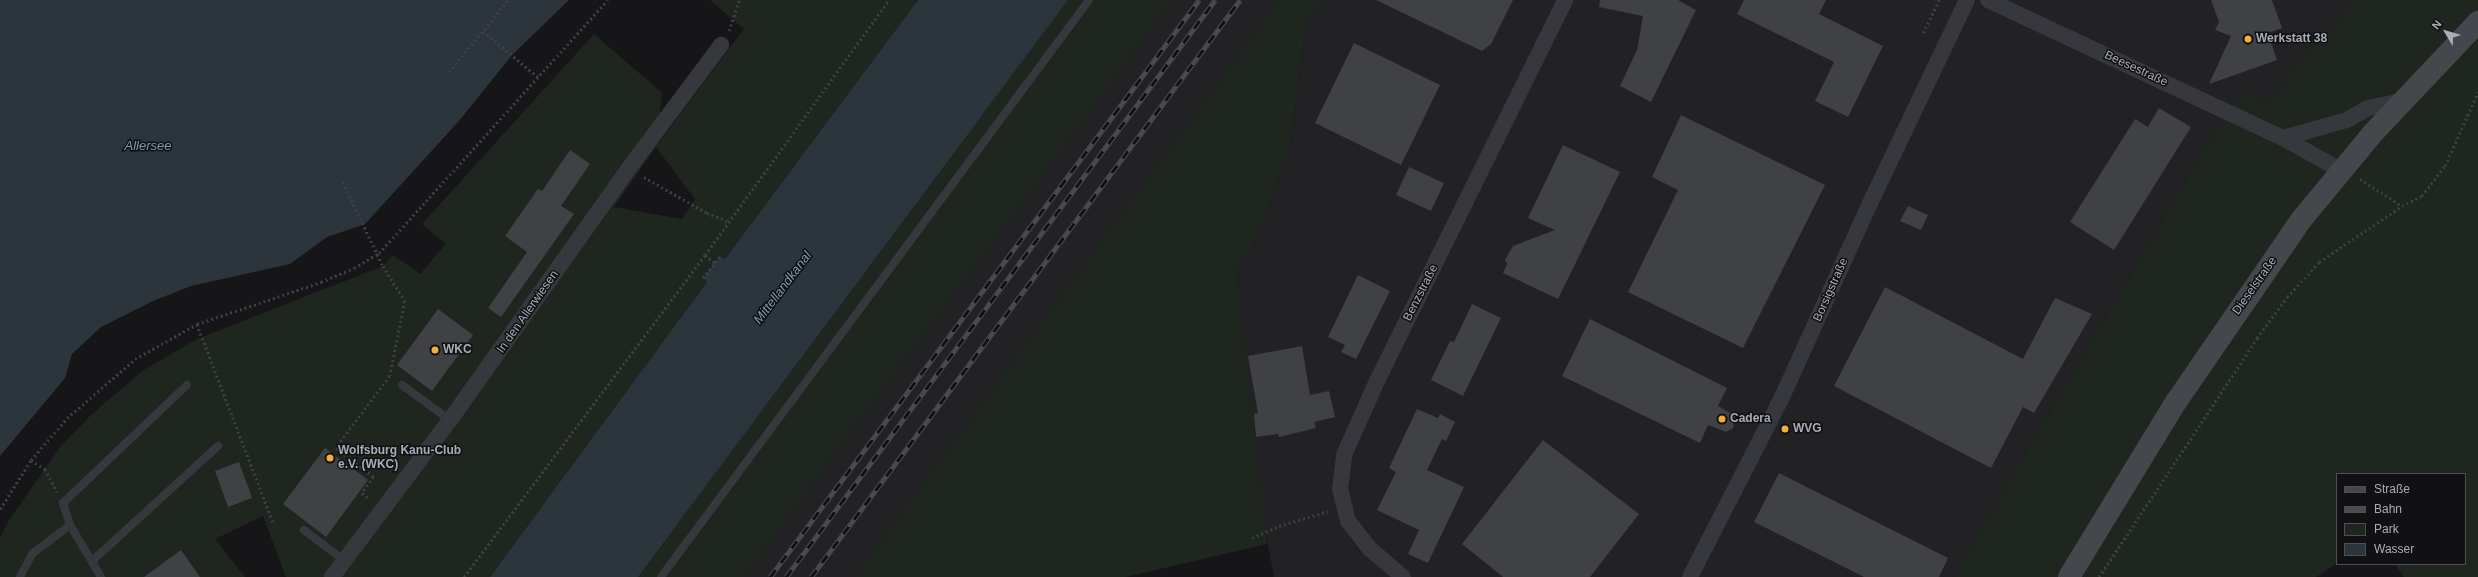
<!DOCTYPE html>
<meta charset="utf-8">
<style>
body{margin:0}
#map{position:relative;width:2478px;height:577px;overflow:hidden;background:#161618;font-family:Helvetica,sans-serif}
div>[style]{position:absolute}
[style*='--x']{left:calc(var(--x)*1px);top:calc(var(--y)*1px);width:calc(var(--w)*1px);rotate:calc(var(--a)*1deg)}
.built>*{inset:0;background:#222225}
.green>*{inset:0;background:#1e261f}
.water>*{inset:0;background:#2c353c}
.building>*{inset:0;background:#404145}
.path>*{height:2.5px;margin-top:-1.25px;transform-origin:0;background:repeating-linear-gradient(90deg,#3d3f44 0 2px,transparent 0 5px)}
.lane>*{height:8px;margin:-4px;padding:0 4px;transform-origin:4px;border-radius:4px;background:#37383d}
.street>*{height:16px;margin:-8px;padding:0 8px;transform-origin:8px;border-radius:8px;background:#37383d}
.secondary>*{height:22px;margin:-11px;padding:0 11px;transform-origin:11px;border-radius:11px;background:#45474d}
.rail>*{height:4.5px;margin-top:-2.25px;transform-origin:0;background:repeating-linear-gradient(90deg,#111113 0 9px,#4a4c52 0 18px);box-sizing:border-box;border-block:1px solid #4a4c52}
.dots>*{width:11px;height:11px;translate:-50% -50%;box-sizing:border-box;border:2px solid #111113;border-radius:50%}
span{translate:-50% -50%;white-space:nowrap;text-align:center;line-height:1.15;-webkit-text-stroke:3px #111113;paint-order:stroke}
.poi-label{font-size:12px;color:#a8adb8;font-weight:700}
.left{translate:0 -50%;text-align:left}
.street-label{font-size:12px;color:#a8adb8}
.water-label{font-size:13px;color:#7f9bb3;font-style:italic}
.legend{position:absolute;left:2336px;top:473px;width:130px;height:92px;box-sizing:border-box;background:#111113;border:1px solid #4d4f55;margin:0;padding:5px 7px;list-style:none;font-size:12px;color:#a8adb8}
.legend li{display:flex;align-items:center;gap:8px;height:20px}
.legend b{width:20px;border:1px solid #4d4f55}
.north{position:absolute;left:2426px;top:12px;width:40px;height:40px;-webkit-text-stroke:3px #111113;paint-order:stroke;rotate:308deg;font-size:11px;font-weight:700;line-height:16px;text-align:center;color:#a8adb8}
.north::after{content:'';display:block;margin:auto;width:14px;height:18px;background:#a8adb8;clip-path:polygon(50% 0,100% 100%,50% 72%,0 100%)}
</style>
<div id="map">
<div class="built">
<i style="clip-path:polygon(1174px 0,1279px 0,854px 577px,744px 577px)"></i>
<i style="clip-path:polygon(1323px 0,2355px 0,2268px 99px,2242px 94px,2217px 127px,1953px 577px,1274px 577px,1263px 519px,1236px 266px,1253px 246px,1290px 150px,1306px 24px)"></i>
</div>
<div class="green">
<i style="clip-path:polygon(evenodd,710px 0,918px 0,725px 259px,720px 256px,703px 278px,707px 282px,490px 577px,286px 577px,263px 516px,215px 539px,245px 577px,0 577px,0 537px,9px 520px,61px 446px,92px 414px,142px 371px,197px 339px,383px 266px,393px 255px,420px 274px,446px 244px,422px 224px,594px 34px,662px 93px,657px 145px,744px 29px,710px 0,656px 147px,695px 199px,682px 219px,614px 207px,656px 147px)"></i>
<i style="clip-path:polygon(1068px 0,1174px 0,744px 577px,638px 577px)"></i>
<i style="clip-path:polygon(1279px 0,1323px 0,1306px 24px,1290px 150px,1253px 246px,1236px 266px,1267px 544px,1126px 577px,854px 577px)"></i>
<i style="clip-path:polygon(2355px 0,2478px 0,2478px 577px,2404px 577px,2395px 564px,2465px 564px,2465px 474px,2337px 474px,2337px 563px,2316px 577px,1953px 577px,2217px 127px,2242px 94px,2268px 99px)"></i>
</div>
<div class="water">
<i style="clip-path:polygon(0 0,569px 0,512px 55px,459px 121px,365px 224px,327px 237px,290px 264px,191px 286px,153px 301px,101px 327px,72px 354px,65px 378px,0 456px)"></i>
<i style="clip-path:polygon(918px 0,1068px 0,638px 577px,490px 577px,707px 282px,703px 278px,720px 256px,725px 259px)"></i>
</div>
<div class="building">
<i style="clip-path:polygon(1376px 0,1513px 0,1491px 44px,1482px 51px)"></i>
<i style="clip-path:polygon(1600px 0,1678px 0,1696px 10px,1651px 102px,1620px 86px,1637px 50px,1643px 16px,1599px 7px)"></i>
<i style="clip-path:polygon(1744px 0,1826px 0,1819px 14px,1883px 46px,1848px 117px,1815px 101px,1834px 62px,1737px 14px)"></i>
<i style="clip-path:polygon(2211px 0,2272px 0,2282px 28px,2268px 33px,2277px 60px,2209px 84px,2231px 36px,2215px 30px,2219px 22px)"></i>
<i style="clip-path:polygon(1354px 43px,1440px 85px,1401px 165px,1315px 123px)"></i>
<i style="clip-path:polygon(2159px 108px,2191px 127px,2114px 250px,2070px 222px,2135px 119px,2148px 127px)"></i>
<i style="clip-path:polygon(1681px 115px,1825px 185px,1743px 348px,1628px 292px,1678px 190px,1652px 177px)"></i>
<i style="clip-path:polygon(1563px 145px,1620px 172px,1558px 299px,1503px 273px,1507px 264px,1505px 260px,1513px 246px,1555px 230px,1528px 218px)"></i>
<i style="clip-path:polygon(570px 150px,590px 164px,561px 206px,574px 214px,501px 317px,488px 308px,527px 252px,505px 236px,538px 189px,542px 191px)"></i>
<i style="clip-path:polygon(1409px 167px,1444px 183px,1431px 211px,1396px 195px)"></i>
<i style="clip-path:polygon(1908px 206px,1928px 215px,1921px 230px,1900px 221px)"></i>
<i style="clip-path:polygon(1358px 275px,1390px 291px,1356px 359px,1341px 352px,1345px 345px,1328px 337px)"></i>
<i style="clip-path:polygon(1885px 287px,2023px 359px,2055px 298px,2092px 314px,2034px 413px,2023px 407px,1991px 468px,1834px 386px)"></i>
<i style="clip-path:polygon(1472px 304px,1501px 318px,1463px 396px,1431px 380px,1450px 341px,1454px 342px)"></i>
<i style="clip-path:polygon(438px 309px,473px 335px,432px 391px,397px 365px)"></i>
<i style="clip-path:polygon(1590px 319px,1727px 388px,1718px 406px,1735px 416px,1733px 428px,1726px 432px,1708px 425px,1700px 443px,1562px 376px)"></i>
<i style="clip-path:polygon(1302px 346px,1310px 395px,1329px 391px,1335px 417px,1314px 422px,1316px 428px,1279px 437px,1278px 434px,1256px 437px,1254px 414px,1258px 413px,1248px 356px)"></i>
<i style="clip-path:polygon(1417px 409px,1438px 418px,1440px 414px,1455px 422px,1446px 441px,1442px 439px,1427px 470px,1464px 487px,1428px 563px,1408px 554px,1419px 530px,1377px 510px,1396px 472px,1389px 468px)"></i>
<i style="clip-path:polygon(1543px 440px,1639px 514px,1590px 577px,1503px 577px,1462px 544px)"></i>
<i style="clip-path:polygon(325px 448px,368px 480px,326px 537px,283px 504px)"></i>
<i style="clip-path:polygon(239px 462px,252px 498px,228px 507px,215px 471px)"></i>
<i style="clip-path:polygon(1779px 473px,1948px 558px,1939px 577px,1864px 577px,1754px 522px)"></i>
<i style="clip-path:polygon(181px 550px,200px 577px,144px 577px)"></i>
</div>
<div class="path">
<i style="--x:483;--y:31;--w:72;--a:39.9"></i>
<i style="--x:729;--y:31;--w:33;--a:-72"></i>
<i style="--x:1923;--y:33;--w:37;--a:-64"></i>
<i style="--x:449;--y:72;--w:93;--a:-50.7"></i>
<i style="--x:644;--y:177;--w:73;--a:29.7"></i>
<i style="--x:707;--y:213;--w:24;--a:22"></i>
<i style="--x:2360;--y:179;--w:50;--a:32.7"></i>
<i style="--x:343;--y:182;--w:93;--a:64.5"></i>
<i style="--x:383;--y:266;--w:41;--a:57.8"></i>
<i style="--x:405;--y:301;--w:76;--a:101.3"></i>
<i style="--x:390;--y:376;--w:90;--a:126.9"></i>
<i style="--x:336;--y:448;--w:48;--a:37.3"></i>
<i style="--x:374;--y:477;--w:20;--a:127"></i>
<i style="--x:362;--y:493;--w:10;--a:37"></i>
<i style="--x:705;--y:255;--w:13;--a:39"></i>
<i style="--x:703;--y:278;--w:28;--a:-52"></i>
<i style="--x:197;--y:324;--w:215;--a:69"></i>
<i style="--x:31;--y:460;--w:17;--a:33"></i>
<i style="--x:45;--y:469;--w:26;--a:62"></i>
<i style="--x:0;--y:509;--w:58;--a:-57.7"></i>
<i style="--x:31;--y:460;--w:55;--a:-49.4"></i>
<i style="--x:67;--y:418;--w:90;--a:-40.9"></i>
<i style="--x:135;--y:359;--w:71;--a:-29.4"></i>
<i style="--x:197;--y:324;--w:131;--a:-18.7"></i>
<i style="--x:321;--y:282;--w:36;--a:-23"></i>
<i style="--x:354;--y:268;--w:29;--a:-31"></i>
<i style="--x:379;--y:253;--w:341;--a:-47.9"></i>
<i style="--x:1252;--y:538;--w:30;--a:-24"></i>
<i style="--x:1279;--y:526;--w:51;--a:-17"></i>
<i style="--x:464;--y:577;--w:402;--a:-53.2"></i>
<i style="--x:705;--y:255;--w:314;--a:-54.2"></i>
<i style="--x:2099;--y:577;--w:287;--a:-56.5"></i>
<i style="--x:2257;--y:338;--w:51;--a:-53.8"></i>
<i style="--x:2287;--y:297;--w:47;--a:-47.6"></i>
<i style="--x:2319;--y:262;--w:100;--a:-34"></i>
<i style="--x:2402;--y:206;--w:22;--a:-27"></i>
<i style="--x:2422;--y:196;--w:38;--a:-53"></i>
<i style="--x:2445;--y:166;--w:81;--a:-66"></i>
</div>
<div class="lane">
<i style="--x:402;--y:385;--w:59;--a:36.1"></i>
<i style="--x:304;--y:530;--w:51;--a:37.1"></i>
<i style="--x:92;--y:561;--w:171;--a:-42.4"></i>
<i style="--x:20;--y:577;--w:26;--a:-62"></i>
<i style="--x:32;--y:554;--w:48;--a:-37.3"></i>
<i style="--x:101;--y:577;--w:61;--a:-120.8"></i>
<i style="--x:70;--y:525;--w:23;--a:-108"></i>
<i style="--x:63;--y:503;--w:171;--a:-43.6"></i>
<i style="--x:661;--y:577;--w:718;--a:-53.43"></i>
</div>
<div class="street">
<i style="--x:1988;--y:0;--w:326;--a:25.1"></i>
<i style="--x:2283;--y:138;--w:68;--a:29.2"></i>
<i style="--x:2283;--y:138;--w:66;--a:-15.7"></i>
<i style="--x:2347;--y:120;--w:24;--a:-30"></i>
<i style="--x:2368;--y:108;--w:35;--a:-12"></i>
<i style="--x:332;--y:577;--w:196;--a:-53.1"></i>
<i style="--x:450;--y:420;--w:309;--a:-54.6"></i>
<i style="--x:629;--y:168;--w:154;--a:-53.2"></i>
<i style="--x:1403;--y:577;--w:43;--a:-139.7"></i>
<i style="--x:1370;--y:549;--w:36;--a:-128"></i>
<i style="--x:1348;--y:521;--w:33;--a:-104"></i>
<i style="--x:1340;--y:489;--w:34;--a:-83"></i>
<i style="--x:1344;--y:455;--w:81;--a:-66"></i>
<i style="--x:1377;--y:381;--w:425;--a:-63.7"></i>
<i style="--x:1690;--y:577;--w:204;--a:-62.9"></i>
<i style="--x:1783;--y:395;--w:217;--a:-65.6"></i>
<i style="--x:1873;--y:197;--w:218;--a:-64.5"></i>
</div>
<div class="secondary">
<i style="--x:2069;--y:577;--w:205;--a:-58.6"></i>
<i style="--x:2176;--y:402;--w:221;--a:-55.5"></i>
<i style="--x:2301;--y:220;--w:113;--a:-50.4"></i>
<i style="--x:2373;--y:133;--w:153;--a:-46.6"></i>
</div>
<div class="rail">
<i style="--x:770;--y:577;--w:719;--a:-53.37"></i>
<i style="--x:786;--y:577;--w:719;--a:-53.37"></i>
<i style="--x:811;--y:577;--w:719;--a:-53.37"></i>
</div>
<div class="dots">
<i style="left:2248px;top:39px;background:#f2b134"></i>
<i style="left:435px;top:350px;background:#f2b134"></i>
<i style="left:1722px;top:419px;background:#f2b134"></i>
<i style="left:1785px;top:429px;background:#f2b134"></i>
<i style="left:330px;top:458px;background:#f2b134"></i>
</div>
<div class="poi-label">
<span class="left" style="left:2256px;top:39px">Werkstatt 38</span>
<span class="left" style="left:443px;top:350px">WKC</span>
<span class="left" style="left:1730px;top:419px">Cadera</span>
<span class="left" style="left:1793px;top:429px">WVG</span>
<span class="left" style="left:338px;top:458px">Wolfsburg Kanu-Club<br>e.V. (WKC)</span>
</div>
<div class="street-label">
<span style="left:2136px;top:69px;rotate:25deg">Beesestraße</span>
<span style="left:2255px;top:286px;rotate:-55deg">Dieselstraße</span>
<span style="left:1831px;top:290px;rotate:-66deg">Borsigstraße</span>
<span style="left:1421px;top:293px;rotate:-63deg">Benzstraße</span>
<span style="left:528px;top:312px;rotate:-55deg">In den Allerwiesen</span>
</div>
<div class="water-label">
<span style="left:148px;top:146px">Allersee</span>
<span style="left:783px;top:288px;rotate:-53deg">Mittellandkanal</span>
</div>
<ul class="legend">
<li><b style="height:5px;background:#45474d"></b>Straße</li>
<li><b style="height:5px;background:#4a4c52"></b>Bahn</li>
<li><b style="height:11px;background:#1e261f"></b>Park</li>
<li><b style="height:11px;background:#2c353c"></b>Wasser</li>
</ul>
<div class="north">N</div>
</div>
